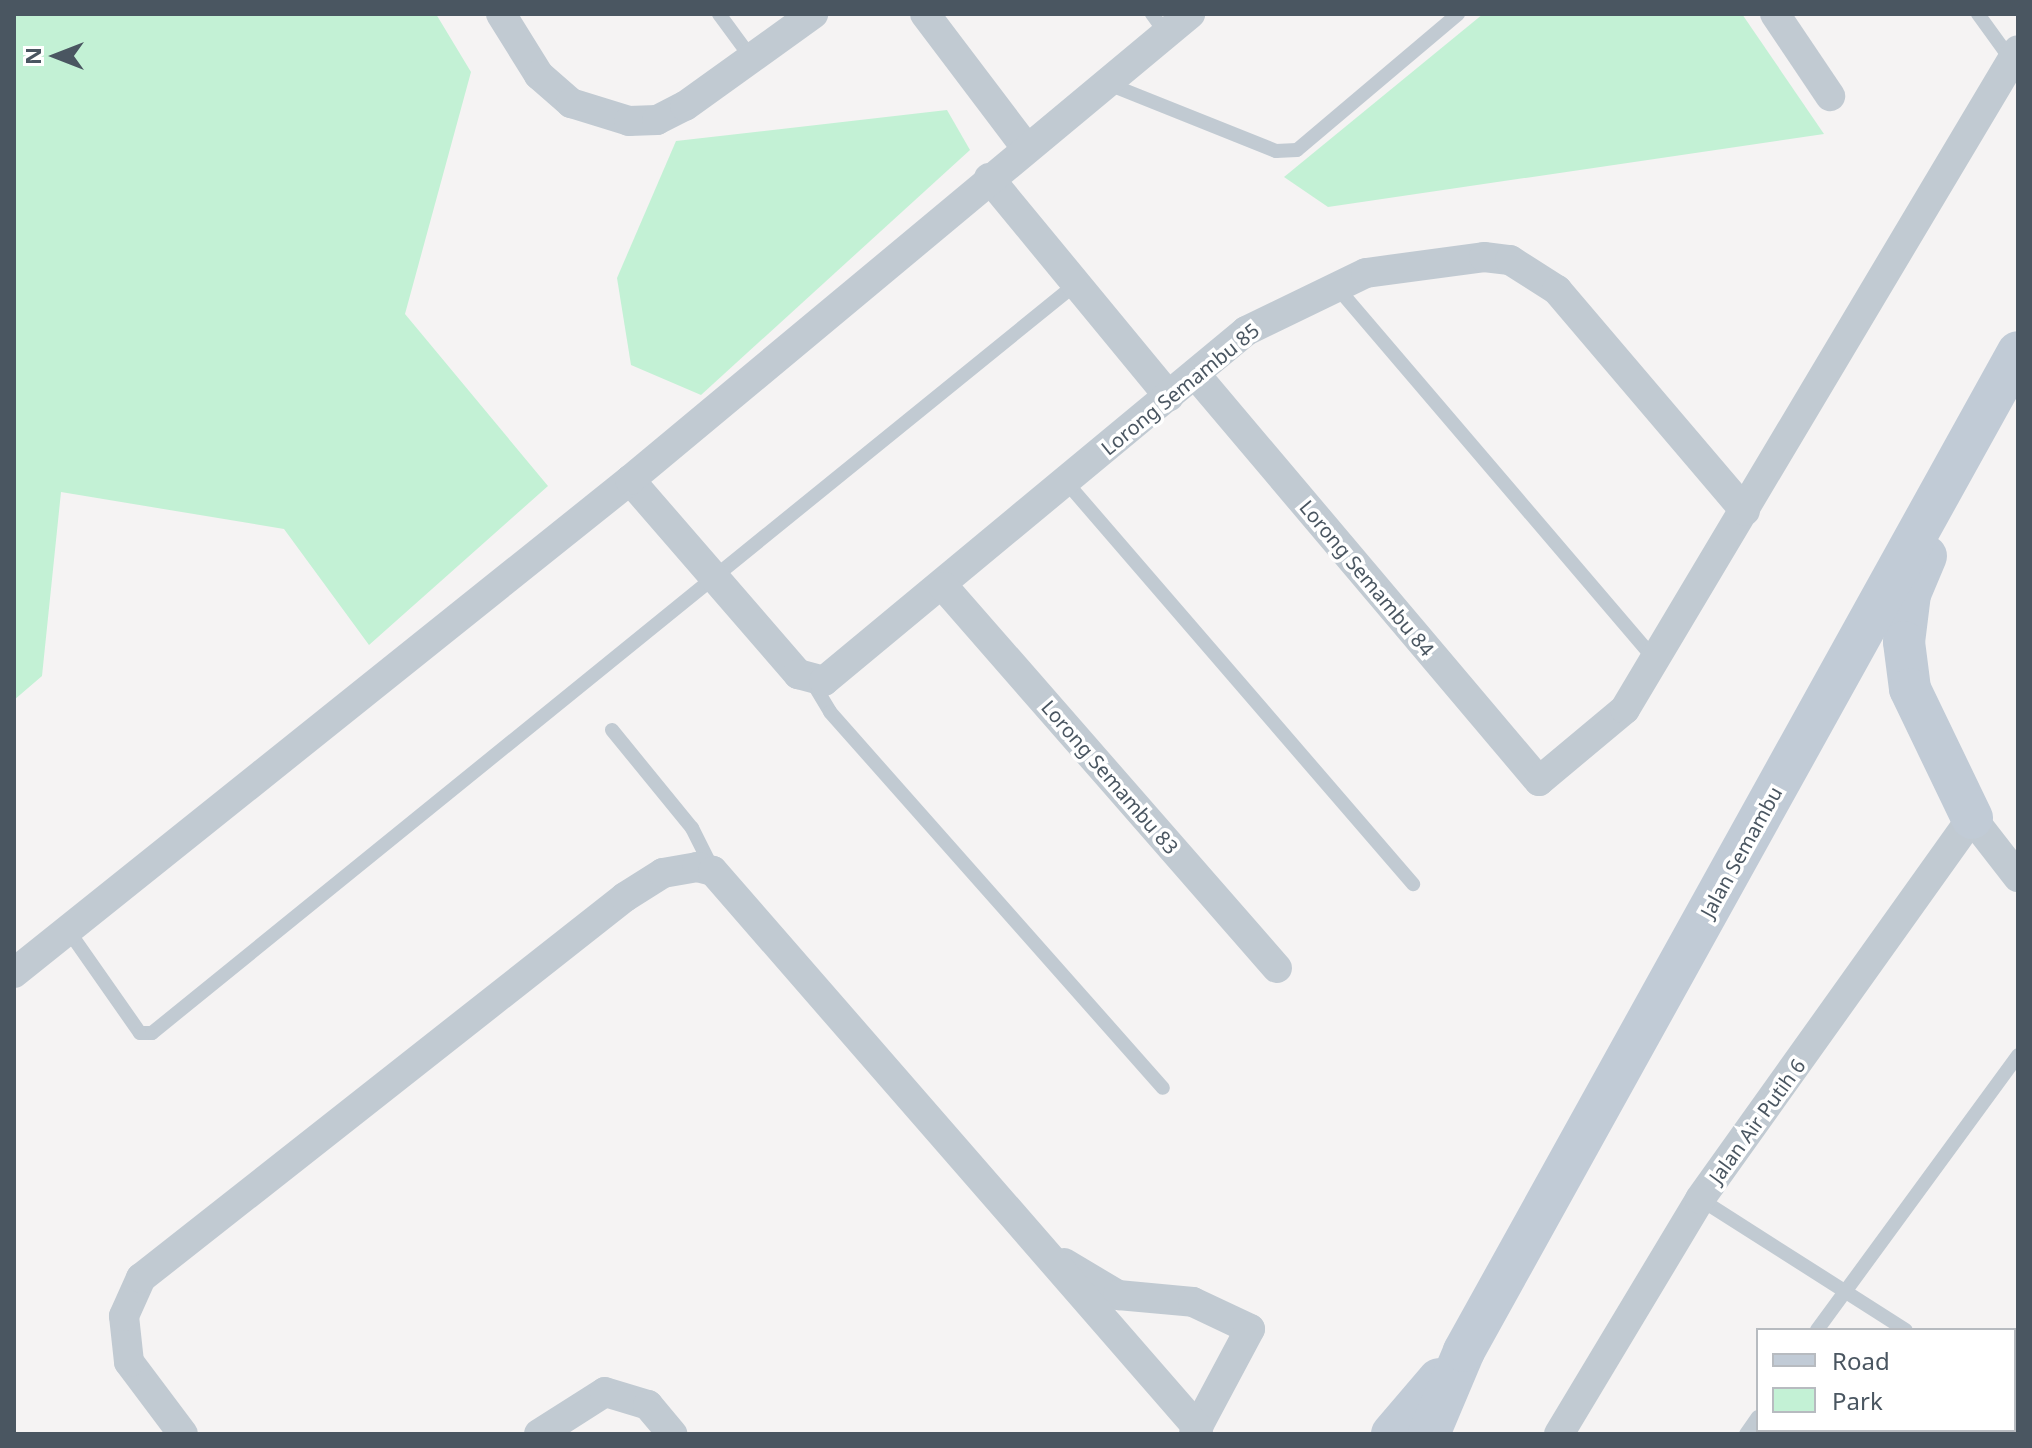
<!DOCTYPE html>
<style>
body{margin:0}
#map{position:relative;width:2032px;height:1448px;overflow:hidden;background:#f5f3f3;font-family:"Noto Sans",sans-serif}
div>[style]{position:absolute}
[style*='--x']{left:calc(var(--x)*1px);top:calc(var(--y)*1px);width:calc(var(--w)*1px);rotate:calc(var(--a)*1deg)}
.green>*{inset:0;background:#c3f1d5}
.lane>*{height:14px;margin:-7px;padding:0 7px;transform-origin:7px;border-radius:7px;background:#c1cad2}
.street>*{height:30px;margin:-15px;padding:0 15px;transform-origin:15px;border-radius:15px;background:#c1cad2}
.secondary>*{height:42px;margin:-21px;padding:0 21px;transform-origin:21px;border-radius:21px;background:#c1cbd6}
span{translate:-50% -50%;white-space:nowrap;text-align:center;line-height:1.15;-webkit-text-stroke:7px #fff;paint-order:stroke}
.street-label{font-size:20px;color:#4a5661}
.frame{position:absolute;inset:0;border:16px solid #4a5661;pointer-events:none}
.legend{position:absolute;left:1756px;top:1328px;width:260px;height:104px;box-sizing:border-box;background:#fff;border:2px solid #b7bbc0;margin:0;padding:10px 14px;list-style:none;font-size:24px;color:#4a5661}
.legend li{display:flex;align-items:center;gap:16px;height:40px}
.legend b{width:40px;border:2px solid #b7bbc0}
.north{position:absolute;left:16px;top:16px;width:80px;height:80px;-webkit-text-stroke:6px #fff;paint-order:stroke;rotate:270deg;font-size:22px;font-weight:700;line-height:32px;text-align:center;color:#4a5661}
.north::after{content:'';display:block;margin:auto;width:28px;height:36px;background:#4a5661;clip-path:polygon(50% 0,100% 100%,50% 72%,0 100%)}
</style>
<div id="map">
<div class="green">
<i style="clip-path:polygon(14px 14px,436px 14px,471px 72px,405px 314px,548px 486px,369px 645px,284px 529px,61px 492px,42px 676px,14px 700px)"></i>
<i style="clip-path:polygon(1483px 14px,1742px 14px,1824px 134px,1328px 207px,1284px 177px)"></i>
<i style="clip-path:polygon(947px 110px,970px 150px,701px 395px,631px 365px,617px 278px,676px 141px)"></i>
<i style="clip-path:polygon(2018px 1361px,2018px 1434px,1968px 1434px,2014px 1430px)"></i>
</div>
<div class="lane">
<i style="--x:719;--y:14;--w:56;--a:53.7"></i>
<i style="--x:1152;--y:14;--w:24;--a:54"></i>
<i style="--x:1978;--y:14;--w:58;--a:54.1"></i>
<i style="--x:1106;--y:83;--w:183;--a:21.8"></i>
<i style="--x:1276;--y:151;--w:21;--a:-3"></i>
<i style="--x:1297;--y:150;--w:211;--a:-40.2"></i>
<i style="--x:1335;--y:285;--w:491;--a:49.5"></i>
<i style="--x:1067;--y:483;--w:530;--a:49.21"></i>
<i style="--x:811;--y:680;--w:37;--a:59"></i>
<i style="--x:830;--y:712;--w:502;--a:48.47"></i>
<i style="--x:612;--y:730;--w:127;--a:50.8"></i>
<i style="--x:692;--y:828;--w:45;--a:63.4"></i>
<i style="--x:70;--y:933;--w:122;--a:55"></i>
<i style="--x:140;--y:1033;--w:12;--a:0"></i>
<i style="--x:152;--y:1033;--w:1189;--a:-39.03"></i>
<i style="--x:1700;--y:1199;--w:244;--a:32.5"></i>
<i style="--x:1817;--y:1330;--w:341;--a:-53.8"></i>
<i style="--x:1746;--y:1434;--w:21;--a:-55"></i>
</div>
<div class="street">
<i style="--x:501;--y:14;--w:72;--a:58.1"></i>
<i style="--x:539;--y:75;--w:43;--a:41.2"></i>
<i style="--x:571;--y:103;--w:61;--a:17.2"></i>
<i style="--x:629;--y:121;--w:28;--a:-2"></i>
<i style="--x:657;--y:120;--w:31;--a:-27"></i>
<i style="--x:685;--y:106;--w:158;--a:-35.7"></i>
<i style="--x:925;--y:14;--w:166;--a:52.9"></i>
<i style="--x:1775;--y:14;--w:99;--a:56.1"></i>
<i style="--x:989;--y:178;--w:283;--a:50.5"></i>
<i style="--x:1195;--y:374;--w:533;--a:49.8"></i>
<i style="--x:1539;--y:781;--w:112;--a:-39.9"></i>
<i style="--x:1625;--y:709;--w:767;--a:-59.19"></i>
<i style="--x:630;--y:480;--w:257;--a:49.1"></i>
<i style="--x:798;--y:674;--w:27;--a:15"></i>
<i style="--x:824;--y:681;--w:548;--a:-39.67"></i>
<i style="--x:1246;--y:331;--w:133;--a:-25.8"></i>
<i style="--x:1366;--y:273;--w:119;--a:-7.7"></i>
<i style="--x:1484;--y:257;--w:26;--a:7"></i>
<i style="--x:1510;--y:260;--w:56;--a:32.6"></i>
<i style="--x:1557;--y:290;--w:290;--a:49.6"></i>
<i style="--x:944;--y:587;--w:506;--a:48.85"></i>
<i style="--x:14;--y:973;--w:789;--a:-38.67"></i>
<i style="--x:630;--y:480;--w:729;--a:-39.77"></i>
<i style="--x:1064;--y:1263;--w:63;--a:30.7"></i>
<i style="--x:1118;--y:1295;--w:75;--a:5.3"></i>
<i style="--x:1193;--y:1302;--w:63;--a:25.3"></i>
<i style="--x:1250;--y:1329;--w:119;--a:118.1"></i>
<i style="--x:2014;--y:1354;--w:7;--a:-56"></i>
<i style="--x:183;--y:1434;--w:90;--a:-126.9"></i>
<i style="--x:129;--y:1362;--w:46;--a:-96.2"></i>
<i style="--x:124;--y:1316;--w:42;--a:-65.9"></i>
<i style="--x:141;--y:1278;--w:616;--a:-38.21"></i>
<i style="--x:625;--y:897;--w:45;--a:-32.3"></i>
<i style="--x:663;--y:873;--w:35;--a:-10"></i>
<i style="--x:697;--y:867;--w:16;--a:14"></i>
<i style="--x:713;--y:871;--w:739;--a:48.95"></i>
<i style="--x:539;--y:1434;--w:78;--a:-32.5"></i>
<i style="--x:605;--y:1392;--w:45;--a:16.8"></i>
<i style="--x:648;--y:1405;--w:38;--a:50"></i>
<i style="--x:1559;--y:1434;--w:274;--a:-59"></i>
<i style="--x:1700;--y:1199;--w:468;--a:-54.5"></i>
<i style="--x:1972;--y:818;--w:75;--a:52.1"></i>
<i style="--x:1959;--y:1434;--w:5;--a:-53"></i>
</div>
<div class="secondary">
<i style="--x:1926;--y:556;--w:41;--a:112.8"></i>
<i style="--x:1910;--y:594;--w:48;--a:97.1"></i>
<i style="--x:1904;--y:642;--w:47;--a:82.7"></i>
<i style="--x:1910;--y:689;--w:143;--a:64.3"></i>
<i style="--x:1392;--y:1434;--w:72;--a:-49.5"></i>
<i style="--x:1429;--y:1434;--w:90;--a:-67.1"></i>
<i style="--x:1464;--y:1351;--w:1142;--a:-60.99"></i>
</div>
<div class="street-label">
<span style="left:1180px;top:389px;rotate:-39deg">Lorong Semambu 85</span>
<span style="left:1367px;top:578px;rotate:50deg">Lorong Semambu 84</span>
<span style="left:1110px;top:777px;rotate:49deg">Lorong Semambu 83</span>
<span style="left:1741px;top:852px;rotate:-61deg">Jalan Semambu</span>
<span style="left:1757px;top:1121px;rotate:-54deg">Jalan Air Putih 6</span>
</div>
<div class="frame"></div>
<ul class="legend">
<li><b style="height:10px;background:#c1cbd6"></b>Road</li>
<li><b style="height:22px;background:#c3f1d5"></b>Park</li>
</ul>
<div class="north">N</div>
</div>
